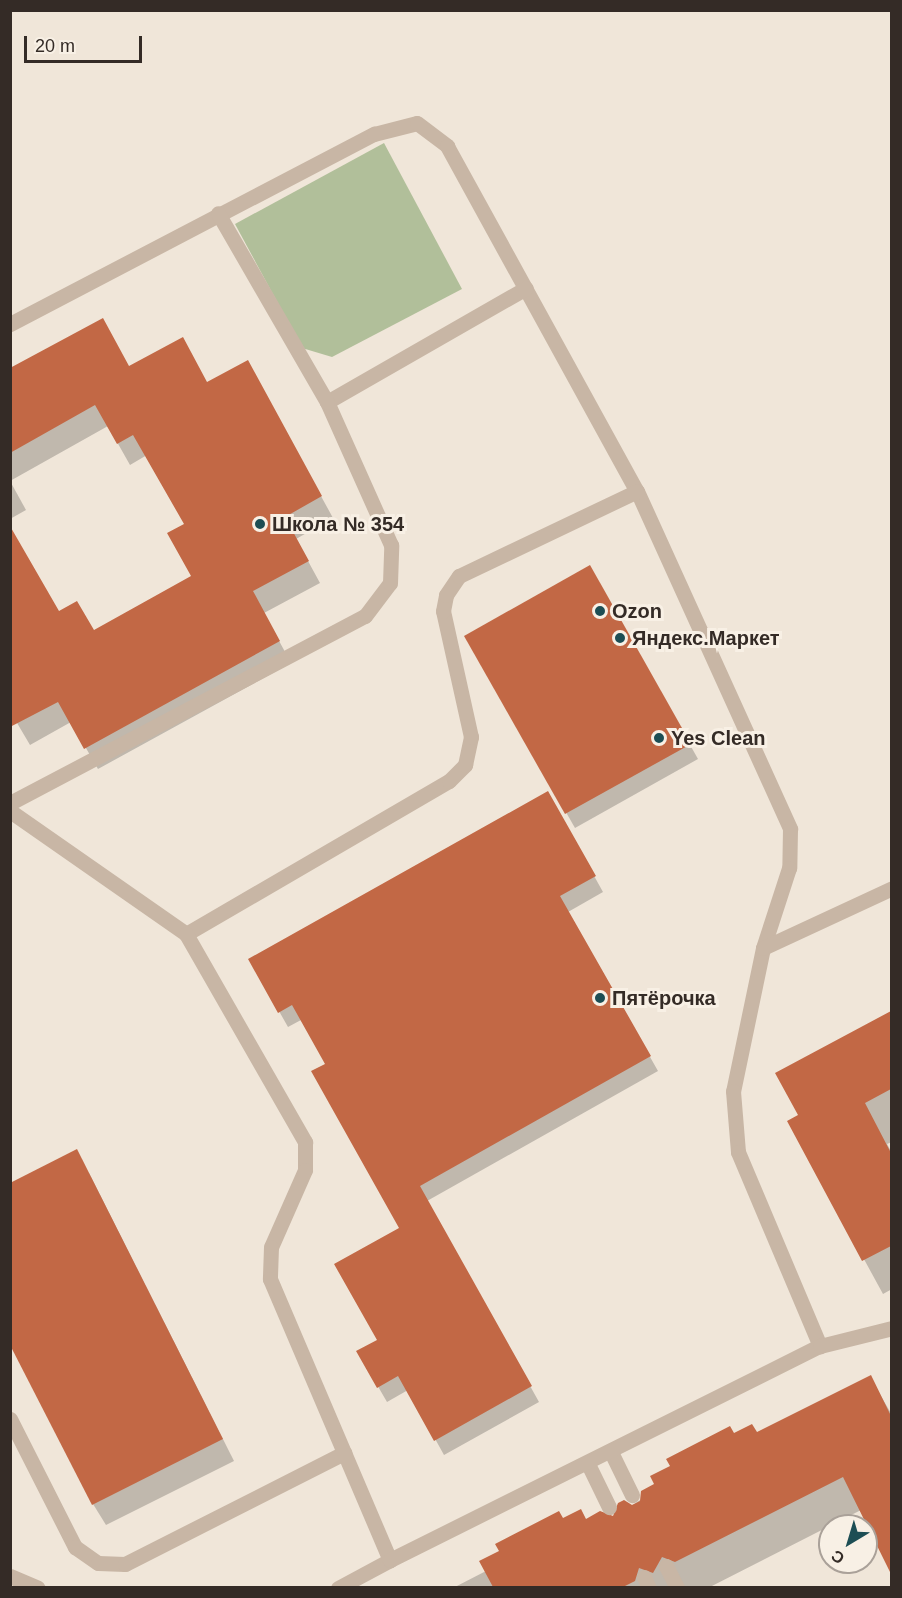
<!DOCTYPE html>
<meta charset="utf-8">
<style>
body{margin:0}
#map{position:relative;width:902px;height:1598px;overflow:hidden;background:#f0e6d9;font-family:Helvetica,sans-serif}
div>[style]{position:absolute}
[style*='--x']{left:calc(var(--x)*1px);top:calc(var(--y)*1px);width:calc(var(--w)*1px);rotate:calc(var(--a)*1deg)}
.green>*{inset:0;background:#b1bf9a}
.shadow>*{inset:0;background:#0003}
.building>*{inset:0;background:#c26845}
.service>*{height:15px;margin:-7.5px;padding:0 7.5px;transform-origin:7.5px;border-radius:7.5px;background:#c8b6a5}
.minor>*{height:15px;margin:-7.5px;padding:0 7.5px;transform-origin:7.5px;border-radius:7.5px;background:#c8b6a5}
.dots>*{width:16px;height:16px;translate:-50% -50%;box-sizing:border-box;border:3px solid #f8f0e5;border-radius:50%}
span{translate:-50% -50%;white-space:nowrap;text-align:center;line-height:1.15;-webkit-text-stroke:6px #f8f0e5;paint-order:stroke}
.poi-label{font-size:20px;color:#342b26;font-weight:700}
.left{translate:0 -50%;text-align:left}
.frame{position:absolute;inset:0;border:12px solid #342b26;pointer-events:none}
.north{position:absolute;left:818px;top:1514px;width:60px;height:60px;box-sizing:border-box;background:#f8f0e5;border:2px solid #aaa199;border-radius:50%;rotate:218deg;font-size:16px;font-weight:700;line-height:24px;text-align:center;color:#342b26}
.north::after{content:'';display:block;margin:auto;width:21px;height:27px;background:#1d4e54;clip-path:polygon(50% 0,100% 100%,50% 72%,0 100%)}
.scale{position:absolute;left:24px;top:36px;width:118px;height:27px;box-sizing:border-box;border:3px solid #342b26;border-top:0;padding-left:8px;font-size:18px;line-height:21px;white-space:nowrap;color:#342b26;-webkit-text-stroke:4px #f8f0e5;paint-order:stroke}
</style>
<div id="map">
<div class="green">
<i style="clip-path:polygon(384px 143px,462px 289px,332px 357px,302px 348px,235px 224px)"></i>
</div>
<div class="shadow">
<i style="clip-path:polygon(129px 368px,207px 384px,259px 383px,333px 518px,296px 539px,320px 583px,264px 613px,291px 663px,98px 769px,71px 722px,30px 745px,10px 711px,58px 613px,94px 632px,193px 577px,186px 525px,147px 455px,130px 465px,108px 426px,10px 481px,10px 370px)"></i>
<i style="clip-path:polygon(10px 481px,26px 510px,10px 519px)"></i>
<i style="clip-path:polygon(590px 567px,698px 759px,575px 828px,466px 637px)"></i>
<i style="clip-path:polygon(548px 793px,603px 892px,568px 912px,658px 1071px,427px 1201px,539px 1402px,444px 1455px,408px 1390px,387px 1402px,358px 1352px,379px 1340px,401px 1228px,327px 1065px,301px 1020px,288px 1027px,250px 960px)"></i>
<i style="clip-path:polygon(892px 1013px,892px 1142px,887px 1144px,892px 1153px,892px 1289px,883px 1294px,789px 1122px,800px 1116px,777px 1074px)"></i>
<i style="clip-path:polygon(89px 1173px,234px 1461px,106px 1525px,93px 1504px)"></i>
<i style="clip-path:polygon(870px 1377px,892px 1415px,892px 1570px,861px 1510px,708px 1588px,453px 1588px,486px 1571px,562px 1520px,614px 1518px,734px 1435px,757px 1434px)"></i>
</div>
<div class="building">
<i style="clip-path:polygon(103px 318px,129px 366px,183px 337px,207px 382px,248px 360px,322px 496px,285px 517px,309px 561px,253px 591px,280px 641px,84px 749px,58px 702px,10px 727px,10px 526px,59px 611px,77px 601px,94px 630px,191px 576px,167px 533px,184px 524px,133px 435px,117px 444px,95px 405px,10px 453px,10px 368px)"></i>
<i style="clip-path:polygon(590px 565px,691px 744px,565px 814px,464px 636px)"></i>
<i style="clip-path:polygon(548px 791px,596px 876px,560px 896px,651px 1056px,420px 1186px,532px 1386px,434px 1441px,398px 1376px,377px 1388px,356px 1351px,377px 1340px,334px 1264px,399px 1228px,311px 1071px,325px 1064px,292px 1005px,278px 1013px,248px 959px)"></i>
<i style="clip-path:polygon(891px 1011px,891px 1089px,865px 1103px,891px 1153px,891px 1246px,862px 1261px,787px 1121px,798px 1115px,775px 1073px)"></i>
<i style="clip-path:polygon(77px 1149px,223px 1439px,92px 1505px,10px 1345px,10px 1183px)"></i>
<i style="clip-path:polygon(871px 1375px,891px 1416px,891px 1574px,843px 1477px,675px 1562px,662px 1557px,653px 1573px,639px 1568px,635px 1581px,623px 1587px,493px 1587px,479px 1561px,499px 1551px,495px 1544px,559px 1511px,563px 1518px,581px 1509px,586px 1519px,600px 1511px,613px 1516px,618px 1503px,624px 1500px,632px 1505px,640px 1501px,641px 1491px,654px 1484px,650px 1476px,670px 1466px,666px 1459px,730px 1426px,734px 1433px,752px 1424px,757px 1432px)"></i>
</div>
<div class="service">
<i style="--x:10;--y:324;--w:411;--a:-27.6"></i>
<i style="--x:374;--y:134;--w:44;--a:-14.3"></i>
<i style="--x:417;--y:123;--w:38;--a:37"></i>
<i style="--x:447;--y:146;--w:394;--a:61.2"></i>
<i style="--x:637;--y:491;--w:371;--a:65.6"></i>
<i style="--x:790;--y:829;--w:39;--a:91"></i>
<i style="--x:789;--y:868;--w:84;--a:108"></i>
<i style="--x:763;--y:948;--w:146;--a:101.8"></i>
<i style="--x:733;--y:1091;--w:61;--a:85.3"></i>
<i style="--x:738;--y:1152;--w:211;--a:67.1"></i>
<i style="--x:327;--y:402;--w:229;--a:-29.8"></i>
<i style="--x:10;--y:803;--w:401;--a:-27.8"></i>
<i style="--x:365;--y:616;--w:41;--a:-52.9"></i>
<i style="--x:390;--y:583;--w:38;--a:-88"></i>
<i style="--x:391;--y:545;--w:157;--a:-114.1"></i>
<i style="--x:327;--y:402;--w:218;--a:-120"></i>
<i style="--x:186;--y:934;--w:304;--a:-30.2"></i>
<i style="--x:449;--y:781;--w:23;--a:-45"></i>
<i style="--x:465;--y:765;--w:29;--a:-78"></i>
<i style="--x:471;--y:737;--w:129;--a:-102.5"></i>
<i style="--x:443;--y:611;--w:16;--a:-79"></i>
<i style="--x:446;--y:595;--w:23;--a:-56"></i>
<i style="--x:459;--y:576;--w:197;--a:-25.5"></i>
<i style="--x:763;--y:948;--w:142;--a:-24.9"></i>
<i style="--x:10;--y:1419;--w:144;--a:63.1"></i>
<i style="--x:75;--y:1547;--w:28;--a:35"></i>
<i style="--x:98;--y:1563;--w:27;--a:2"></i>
<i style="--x:125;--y:1564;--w:246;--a:-26.9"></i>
<i style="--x:611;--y:1452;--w:48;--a:64"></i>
<i style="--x:588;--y:1464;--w:48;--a:64"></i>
<i style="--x:666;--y:1566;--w:25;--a:63"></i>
<i style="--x:10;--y:1576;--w:30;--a:23"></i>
<i style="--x:644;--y:1577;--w:12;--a:66"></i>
<i style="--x:338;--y:1588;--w:59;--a:-28.3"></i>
</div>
<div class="minor">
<i style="--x:10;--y:811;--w:215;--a:34.9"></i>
<i style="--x:186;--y:934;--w:240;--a:60.2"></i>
<i style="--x:305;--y:1142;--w:28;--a:90"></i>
<i style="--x:305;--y:1170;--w:84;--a:113.8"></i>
<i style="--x:271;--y:1247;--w:32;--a:92"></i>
<i style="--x:270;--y:1279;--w:306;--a:66.9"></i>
<i style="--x:390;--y:1560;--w:480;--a:-26.5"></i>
<i style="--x:820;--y:1346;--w:74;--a:-14"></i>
</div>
<div class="dots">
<i style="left:260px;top:524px;background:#1d4e54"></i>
<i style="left:600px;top:611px;background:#1d4e54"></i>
<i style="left:620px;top:638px;background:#1d4e54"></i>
<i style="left:659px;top:738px;background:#1d4e54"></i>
<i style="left:600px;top:998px;background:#1d4e54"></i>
</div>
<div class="poi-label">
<span class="left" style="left:272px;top:524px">Школа № 354</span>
<span class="left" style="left:612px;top:611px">Ozon</span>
<span class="left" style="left:632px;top:638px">Яндекс.Маркет</span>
<span class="left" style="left:671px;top:738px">Yes Clean</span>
<span class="left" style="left:612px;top:998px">Пятёрочка</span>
</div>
<div class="frame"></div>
<div class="north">С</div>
<div class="scale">20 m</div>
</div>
